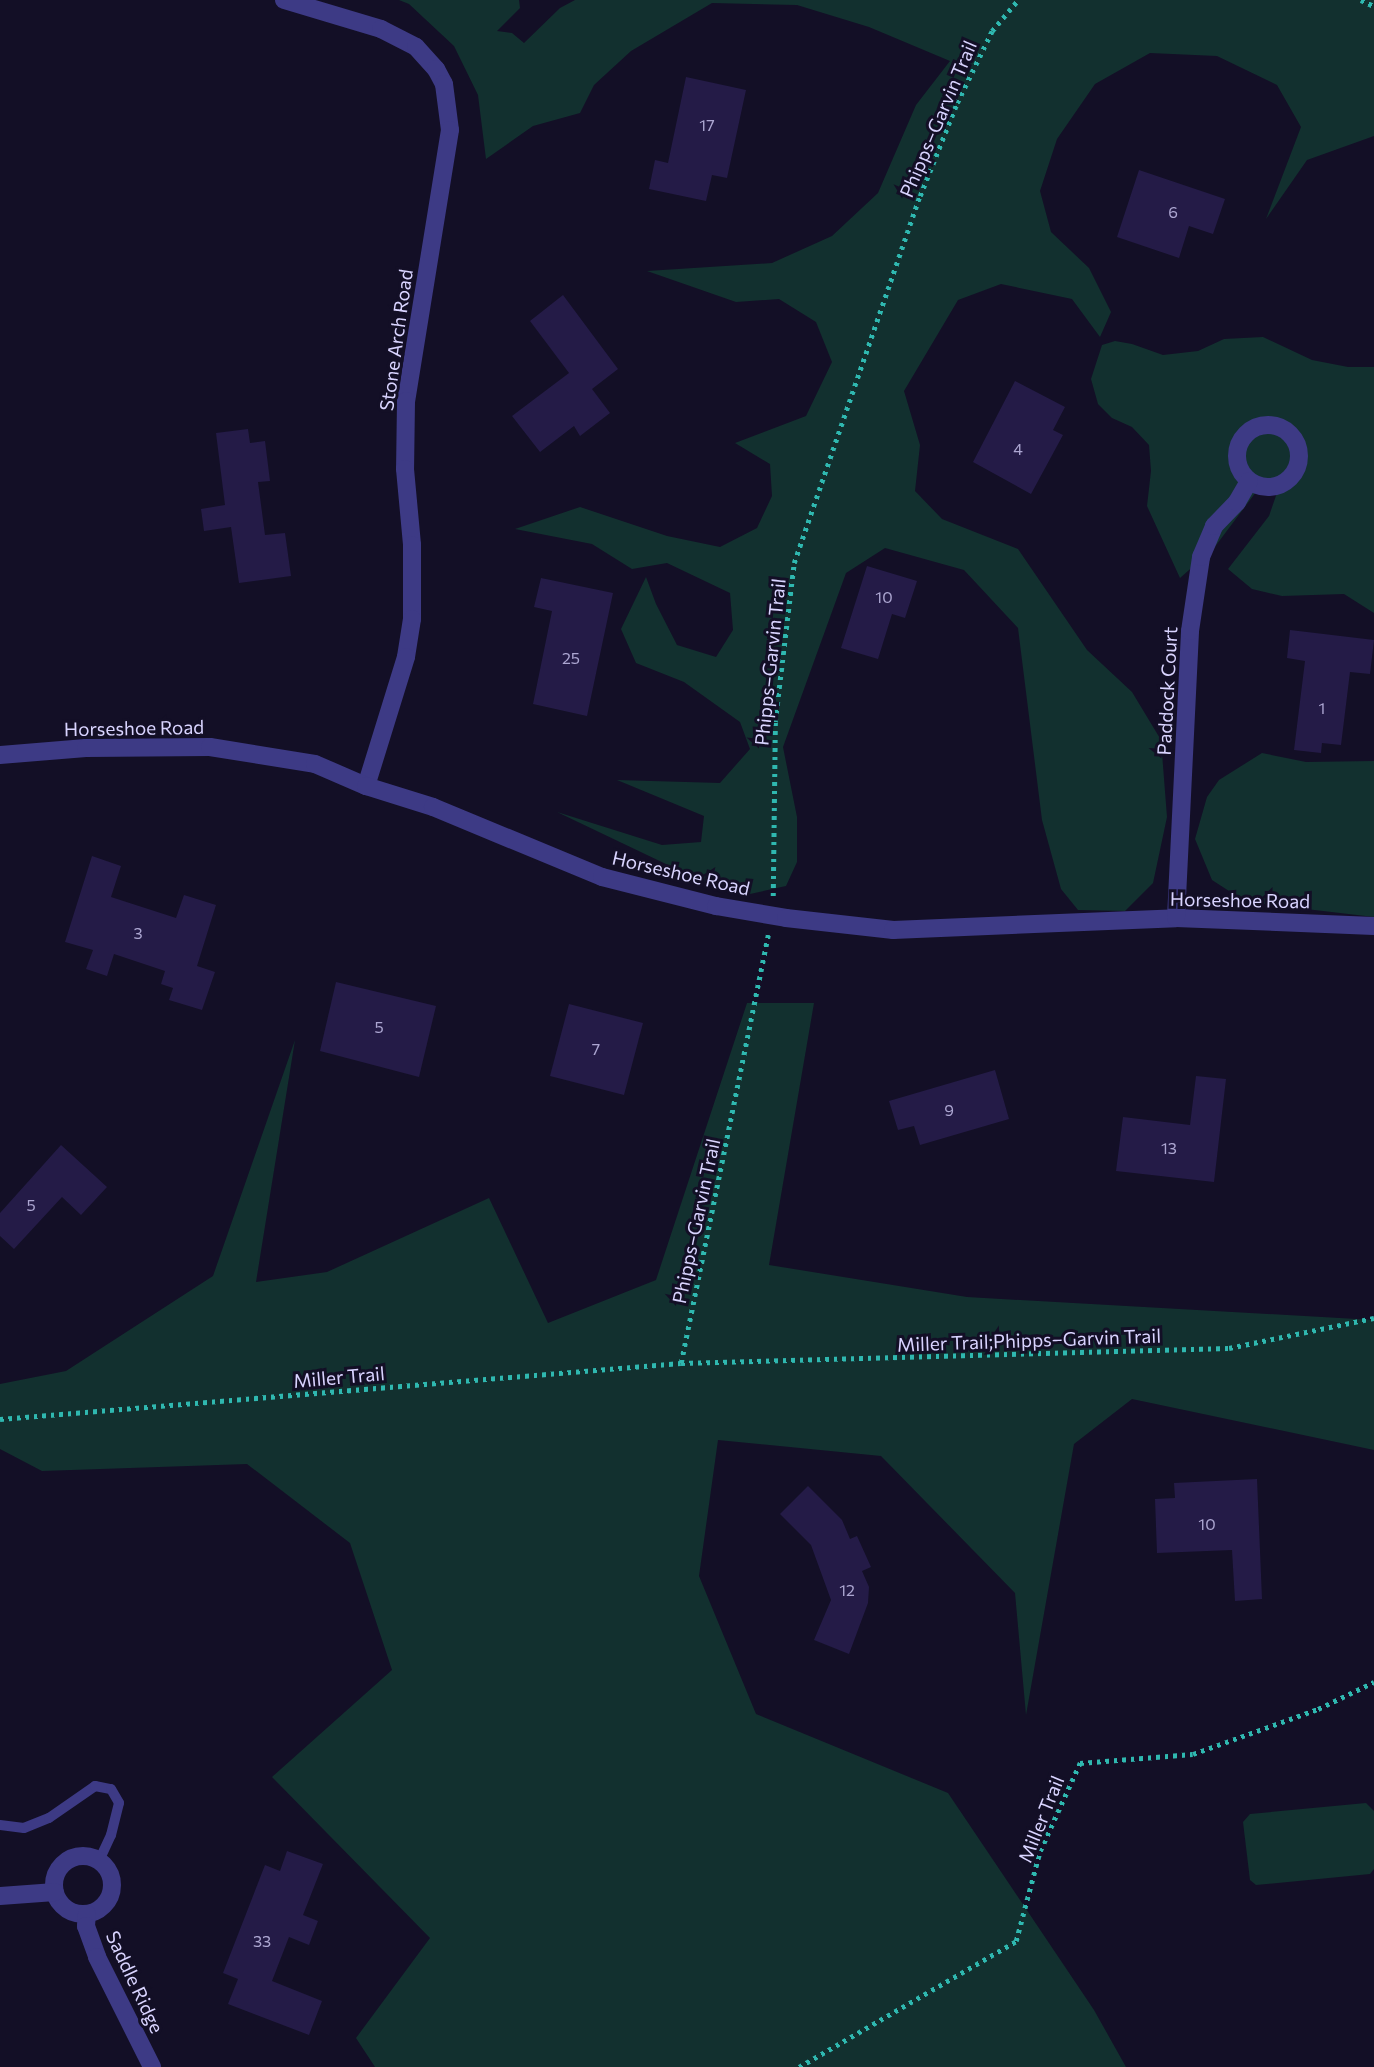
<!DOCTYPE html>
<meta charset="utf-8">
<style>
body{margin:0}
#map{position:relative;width:1374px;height:2067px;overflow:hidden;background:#130f26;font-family:Commissioner,sans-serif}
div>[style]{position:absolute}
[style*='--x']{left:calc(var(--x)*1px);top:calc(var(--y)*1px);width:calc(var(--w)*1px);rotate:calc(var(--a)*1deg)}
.green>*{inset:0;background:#12302f}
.building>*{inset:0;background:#241b47}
.path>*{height:4.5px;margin-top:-2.25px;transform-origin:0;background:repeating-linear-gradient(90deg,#2fb8b0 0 3.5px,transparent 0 8.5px)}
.service>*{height:10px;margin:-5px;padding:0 5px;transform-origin:5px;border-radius:5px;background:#3d3a85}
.minor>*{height:18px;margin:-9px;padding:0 9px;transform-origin:9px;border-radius:9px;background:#3d3a85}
.minor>.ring{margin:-9px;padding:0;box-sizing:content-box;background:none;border:18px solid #3d3a85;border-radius:50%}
span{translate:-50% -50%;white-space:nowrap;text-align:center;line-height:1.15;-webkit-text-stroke:6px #130f26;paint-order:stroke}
.number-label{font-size:16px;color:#aca6d1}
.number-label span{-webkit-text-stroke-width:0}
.street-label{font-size:19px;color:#d9d4ff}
</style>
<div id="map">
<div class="green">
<i style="clip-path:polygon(399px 0,519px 0,520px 8px,497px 31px,512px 33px,524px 43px,560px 8px,575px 0,1374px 0,1374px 136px,1307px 160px,1266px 219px,1301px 127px,1277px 85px,1217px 56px,1150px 53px,1095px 84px,1057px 139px,1040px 191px,1051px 232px,1089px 268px,1111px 312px,1100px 337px,1072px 299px,1001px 284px,958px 300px,904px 391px,920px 445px,915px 491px,942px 519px,1018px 549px,1087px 650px,1132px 692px,1161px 740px,1167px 817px,1153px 883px,1125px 911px,1078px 910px,1061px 889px,1042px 820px,1018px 628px,964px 570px,885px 548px,846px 573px,783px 747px,797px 817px,797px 862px,786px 886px,750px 894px,712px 886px,557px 812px,662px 845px,701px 842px,704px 816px,617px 780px,720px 783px,750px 749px,740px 722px,684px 682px,636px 663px,621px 629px,646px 577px,656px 604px,677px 645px,716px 657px,733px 630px,730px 593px,667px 563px,632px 569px,592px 544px,515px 529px,580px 507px,667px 536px,720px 547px,757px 528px,772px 496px,770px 464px,735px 443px,806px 416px,832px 362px,816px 322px,779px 299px,736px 302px,647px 271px,772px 263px,832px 236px,878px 193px,916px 105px,950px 61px,869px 27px,797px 5px,712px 3px,631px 51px,594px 85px,580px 113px,533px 126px,486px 159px,478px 95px,454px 46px,409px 4px)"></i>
<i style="clip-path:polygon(1263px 337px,1312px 360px,1348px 367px,1374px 367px,1374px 613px,1344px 594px,1282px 596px,1252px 589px,1228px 569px,1269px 516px,1280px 484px,1256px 492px,1214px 548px,1180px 578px,1147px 506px,1151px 471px,1149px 445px,1132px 427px,1112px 418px,1098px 404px,1091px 379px,1102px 345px,1115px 341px,1132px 344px,1163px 355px,1198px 351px,1224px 339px)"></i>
<i style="clip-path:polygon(1262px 753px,1306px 762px,1374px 761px,1374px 917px,1246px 902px,1212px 880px,1195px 839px,1207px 797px,1219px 780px)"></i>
<i style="clip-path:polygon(747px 1003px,814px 1003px,769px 1265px,967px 1297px,1374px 1320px,1374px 1450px,1132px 1399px,1074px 1444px,1026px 1715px,1015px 1593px,881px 1456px,718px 1440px,699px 1576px,756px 1714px,948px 1793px,1094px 2010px,1126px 2067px,375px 2067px,356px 2038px,430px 1938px,272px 1777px,392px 1670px,350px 1543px,247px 1464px,42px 1471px,0 1449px,0 1384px,66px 1371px,213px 1276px,295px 1040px,256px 1282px,327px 1272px,489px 1198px,548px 1323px,656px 1280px)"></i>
<i style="clip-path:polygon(1366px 1803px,1374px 1811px,1374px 1869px,1370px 1874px,1256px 1885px,1250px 1880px,1243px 1822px,1250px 1814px)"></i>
</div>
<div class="building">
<i style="clip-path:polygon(686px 77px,746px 90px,727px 178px,712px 175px,706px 201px,649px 189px,655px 160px,668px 163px)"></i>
<i style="clip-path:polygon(1139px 170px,1225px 199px,1213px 234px,1189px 226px,1179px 258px,1117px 237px)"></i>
<i style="clip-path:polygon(563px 295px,618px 369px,592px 389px,610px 413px,580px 436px,574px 426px,540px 452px,512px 416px,569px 373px,530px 321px)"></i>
<i style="clip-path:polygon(1015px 381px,1065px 407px,1053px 430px,1063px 435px,1031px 494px,973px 462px)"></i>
<i style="clip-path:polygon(248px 429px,250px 443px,265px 441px,270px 481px,258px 482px,265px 535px,285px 533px,291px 576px,239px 583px,231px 527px,204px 531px,201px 509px,225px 505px,216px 433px)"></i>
<i style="clip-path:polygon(867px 566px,917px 581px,905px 618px,892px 614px,878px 659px,841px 648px)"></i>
<i style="clip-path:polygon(541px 578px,613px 593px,587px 716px,533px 704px,552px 611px,534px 607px)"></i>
<i style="clip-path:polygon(1290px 630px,1374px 640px,1370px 674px,1350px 672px,1341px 745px,1322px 743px,1321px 753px,1294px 750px,1305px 661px,1287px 658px)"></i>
<i style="clip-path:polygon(92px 856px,121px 866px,111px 897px,176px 918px,184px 895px,216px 905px,197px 966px,215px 972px,202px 1010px,169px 1000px,173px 988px,161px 984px,165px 971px,114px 954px,107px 976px,86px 969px,93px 950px,65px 942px)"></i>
<i style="clip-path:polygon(336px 982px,436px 1006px,419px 1077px,320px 1051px)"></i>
<i style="clip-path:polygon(569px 1004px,643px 1023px,624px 1095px,550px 1076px)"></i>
<i style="clip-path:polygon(995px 1070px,1009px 1119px,920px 1145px,914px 1126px,898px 1130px,889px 1101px)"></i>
<i style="clip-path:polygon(1196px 1076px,1226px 1079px,1214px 1182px,1116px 1171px,1123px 1117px,1190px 1125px)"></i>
<i style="clip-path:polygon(61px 1145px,107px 1187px,81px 1215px,62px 1197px,14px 1249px,0 1236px,0 1213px)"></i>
<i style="clip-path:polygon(1257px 1479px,1262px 1599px,1235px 1601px,1232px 1550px,1157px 1553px,1155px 1499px,1175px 1498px,1174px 1483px)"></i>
<i style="clip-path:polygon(808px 1486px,842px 1520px,850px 1539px,857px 1536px,871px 1567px,862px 1571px,869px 1587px,868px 1603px,849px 1654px,814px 1640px,831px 1600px,811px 1545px,780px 1514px)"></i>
<i style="clip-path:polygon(287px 1851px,323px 1864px,303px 1915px,318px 1921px,309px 1945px,289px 1937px,272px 1981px,322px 2001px,309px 2035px,228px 2004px,238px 1979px,223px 1973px,265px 1865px,280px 1871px)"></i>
</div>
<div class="path">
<i style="--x:1361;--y:0;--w:14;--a:25"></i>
<i style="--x:773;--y:896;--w:174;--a:-89.3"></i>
<i style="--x:775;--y:722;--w:160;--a:-83.2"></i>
<i style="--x:794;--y:563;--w:388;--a:-71.1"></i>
<i style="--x:920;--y:196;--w:100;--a:-68.3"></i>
<i style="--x:957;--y:103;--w:80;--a:-64.1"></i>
<i style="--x:992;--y:31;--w:40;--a:-50"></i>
<i style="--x:681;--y:1363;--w:437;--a:-78.5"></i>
<i style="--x:0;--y:1419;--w:683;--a:-4.7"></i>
<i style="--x:681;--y:1363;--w:548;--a:-1.57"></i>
<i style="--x:1229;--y:1348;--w:148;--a:-11.7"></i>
<i style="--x:799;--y:2067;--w:251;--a:-30.1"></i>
<i style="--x:1016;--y:1941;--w:93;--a:-75.1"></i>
<i style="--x:1040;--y:1851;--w:97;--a:-65.6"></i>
<i style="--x:1080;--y:1763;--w:113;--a:-4.6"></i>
<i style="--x:1193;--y:1754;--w:133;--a:-19.8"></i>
<i style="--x:1318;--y:1709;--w:62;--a:-25.7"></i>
</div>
<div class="service">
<i style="--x:0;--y:1825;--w:24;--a:7"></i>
<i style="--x:24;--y:1828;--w:27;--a:-22"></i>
<i style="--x:49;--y:1818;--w:56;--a:-34.8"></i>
<i style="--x:95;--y:1786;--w:16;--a:11"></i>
<i style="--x:111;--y:1789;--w:16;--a:60"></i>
<i style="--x:119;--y:1803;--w:33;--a:104"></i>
<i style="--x:111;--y:1835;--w:29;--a:115"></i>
</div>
<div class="minor">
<i style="--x:284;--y:0;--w:101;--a:16.6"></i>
<i style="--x:381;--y:29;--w:39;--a:27"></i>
<i style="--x:416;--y:47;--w:30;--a:48"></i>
<i style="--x:436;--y:69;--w:17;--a:62"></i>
<i style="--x:444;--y:84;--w:46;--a:82.6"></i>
<i style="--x:450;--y:130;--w:275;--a:99.2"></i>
<i style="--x:406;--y:401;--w:68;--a:90.8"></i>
<i style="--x:405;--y:469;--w:76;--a:84.7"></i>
<i style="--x:412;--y:545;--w:74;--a:90"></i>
<i style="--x:412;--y:619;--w:38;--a:99"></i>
<i style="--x:406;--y:657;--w:135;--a:107.2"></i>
<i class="ring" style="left:1237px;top:425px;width:44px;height:44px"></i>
<i style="--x:0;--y:755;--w:86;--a:-4.7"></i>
<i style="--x:86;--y:748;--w:124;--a:-0.5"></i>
<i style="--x:210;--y:747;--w:106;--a:9.2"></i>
<i style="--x:315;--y:764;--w:56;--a:23.3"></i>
<i style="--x:366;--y:786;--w:70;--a:17.4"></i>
<i style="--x:433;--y:807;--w:183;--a:22.5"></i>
<i style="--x:602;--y:877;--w:118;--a:14.3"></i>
<i style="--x:716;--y:906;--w:71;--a:9.7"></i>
<i style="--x:786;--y:918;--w:108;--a:6.4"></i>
<i style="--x:893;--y:930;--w:283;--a:-2.4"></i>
<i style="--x:1176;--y:918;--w:198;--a:2.3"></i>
<i style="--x:1176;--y:918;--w:287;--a:-87.2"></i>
<i style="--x:1190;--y:631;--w:75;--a:-81.5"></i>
<i style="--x:1201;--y:557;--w:34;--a:-67"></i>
<i style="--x:1214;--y:526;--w:33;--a:-46"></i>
<i style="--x:1237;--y:502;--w:24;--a:-60"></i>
<i class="ring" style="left:54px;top:1856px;width:40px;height:40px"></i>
<i style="--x:0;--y:1896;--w:55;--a:-4.2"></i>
<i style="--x:87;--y:1914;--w:12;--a:95"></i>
<i style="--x:86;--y:1926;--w:33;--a:70"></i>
<i style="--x:97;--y:1957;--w:123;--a:63.4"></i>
</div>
<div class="number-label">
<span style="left:707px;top:125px">17</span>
<span style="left:1173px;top:212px">6</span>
<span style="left:1018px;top:449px">4</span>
<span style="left:884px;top:597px">10</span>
<span style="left:571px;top:658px">25</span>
<span style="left:1322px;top:708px">1</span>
<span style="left:138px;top:933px">3</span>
<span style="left:379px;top:1027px">5</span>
<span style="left:596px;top:1049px">7</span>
<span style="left:949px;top:1110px">9</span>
<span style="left:1169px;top:1148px">13</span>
<span style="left:31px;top:1205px">5</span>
<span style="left:1207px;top:1524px">10</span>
<span style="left:847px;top:1590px">12</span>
<span style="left:262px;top:1941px">33</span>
</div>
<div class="street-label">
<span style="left:938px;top:119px;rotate:-67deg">Phipps–Garvin Trail</span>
<span style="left:396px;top:340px;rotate:-82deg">Stone Arch Road</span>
<span style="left:770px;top:662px;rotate:-84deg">Phipps–Garvin Trail</span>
<span style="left:1167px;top:691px;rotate:-87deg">Paddock Court</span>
<span style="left:134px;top:728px;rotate:-1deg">Horseshoe Road</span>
<span style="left:681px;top:873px;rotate:13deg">Horseshoe Road</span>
<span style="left:1240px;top:900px;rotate:1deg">Horseshoe Road</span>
<span style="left:696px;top:1221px;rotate:-78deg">Phipps–Garvin Trail</span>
<span style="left:1029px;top:1340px;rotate:-2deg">Miller Trail;Phipps–Garvin Trail</span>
<span style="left:339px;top:1377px;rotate:-5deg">Miller Trail</span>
<span style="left:1041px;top:1819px;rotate:-68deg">Miller Trail</span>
<span style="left:135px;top:1982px;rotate:65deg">Saddle Ridge</span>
</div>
</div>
